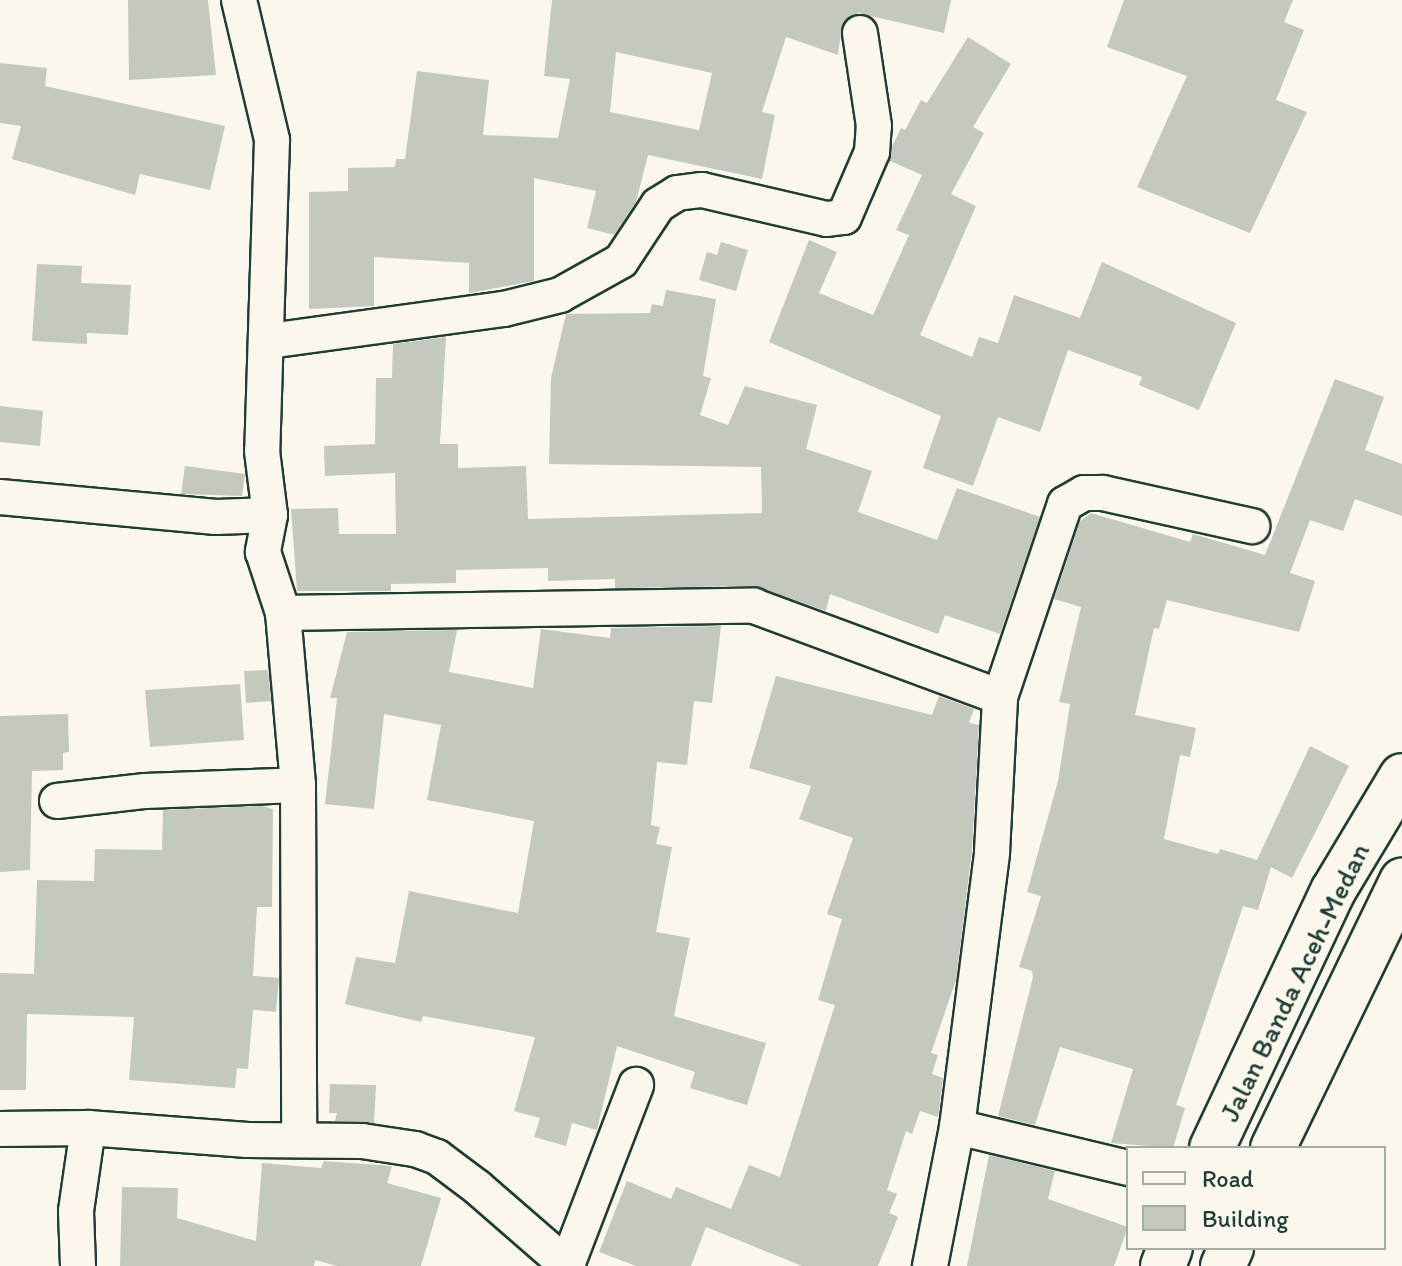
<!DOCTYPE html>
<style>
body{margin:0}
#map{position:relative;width:1402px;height:1266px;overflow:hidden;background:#fbf7ec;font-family:Itim,sans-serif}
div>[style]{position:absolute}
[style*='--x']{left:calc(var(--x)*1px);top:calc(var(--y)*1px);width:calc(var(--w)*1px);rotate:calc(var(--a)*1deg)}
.building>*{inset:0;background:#c4c9be}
.roads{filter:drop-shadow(2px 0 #1f3d34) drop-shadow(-2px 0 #1f3d34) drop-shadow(0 2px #1f3d34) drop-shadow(0 -2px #1f3d34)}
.minor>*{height:34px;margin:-17px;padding:0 17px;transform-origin:17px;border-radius:17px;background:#fbf7ec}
.trunk>*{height:44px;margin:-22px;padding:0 22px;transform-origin:22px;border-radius:22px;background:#fbf7ec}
span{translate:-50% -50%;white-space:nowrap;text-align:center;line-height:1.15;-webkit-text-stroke:7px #fbf7ec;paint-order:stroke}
.street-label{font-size:28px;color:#1f3d34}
.legend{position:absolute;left:1126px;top:1146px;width:260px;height:104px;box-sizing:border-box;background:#fbf7ec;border:2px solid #a3ada2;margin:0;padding:10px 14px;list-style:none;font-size:24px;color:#1f3d34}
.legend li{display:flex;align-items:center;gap:16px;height:40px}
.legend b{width:40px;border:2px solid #a3ada2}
</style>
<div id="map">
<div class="building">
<i style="clip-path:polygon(128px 0,208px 0,216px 75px,129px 80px)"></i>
<i style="clip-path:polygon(evenodd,552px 0,951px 0,944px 33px,858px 13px,842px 25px,838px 55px,786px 37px,762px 112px,775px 115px,762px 179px,648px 155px,636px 202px,614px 235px,587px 228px,596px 191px,534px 178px,534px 281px,469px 293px,469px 263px,374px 257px,374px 306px,309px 309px,309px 192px,348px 191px,348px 168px,395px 167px,396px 159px,405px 159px,417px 71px,489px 80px,483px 135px,558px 138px,570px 79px,544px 76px,552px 0,616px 52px,712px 73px,699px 130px,610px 112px,616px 52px)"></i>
<i style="clip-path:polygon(1124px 0,1293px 0,1284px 22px,1304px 30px,1276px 100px,1307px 112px,1250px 233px,1137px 187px,1187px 76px,1107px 47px)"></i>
<i style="clip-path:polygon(968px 37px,1011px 64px,973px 127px,984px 133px,951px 194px,976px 206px,920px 335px,972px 357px,979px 337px,998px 343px,1014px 295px,1080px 318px,1102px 262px,1236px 323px,1199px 410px,1139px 385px,1142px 377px,1068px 350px,1040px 432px,998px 417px,973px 486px,923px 468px,941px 416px,769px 342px,809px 240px,837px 252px,819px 293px,873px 315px,909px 235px,896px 230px,922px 175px,890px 161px,892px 147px,901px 128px,905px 130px,921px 100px,927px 103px)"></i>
<i style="clip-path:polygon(0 63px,47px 68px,45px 86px,225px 126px,210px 190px,140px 174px,135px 195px,12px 159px,21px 126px,0 123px)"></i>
<i style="clip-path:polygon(721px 242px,748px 250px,736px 291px,699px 280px,707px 252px,717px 255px)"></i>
<i style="clip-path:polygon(37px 264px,82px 266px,81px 283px,131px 285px,128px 335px,87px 333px,87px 344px,32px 341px)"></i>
<i style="clip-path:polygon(666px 290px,716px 299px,703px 376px,711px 378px,700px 415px,728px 425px,745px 386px,817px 405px,806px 449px,872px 471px,858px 512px,937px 540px,957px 488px,1040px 517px,1000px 634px,945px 615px,938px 634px,830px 594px,826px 611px,754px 586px,615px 588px,615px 579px,548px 581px,548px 568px,456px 570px,456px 583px,391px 584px,391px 591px,297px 591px,291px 509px,338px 508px,339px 534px,396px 534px,395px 473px,325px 476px,324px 446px,375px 444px,376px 378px,392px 378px,393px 344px,446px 337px,440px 444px,458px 444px,458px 468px,526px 466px,528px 519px,762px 513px,761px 467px,549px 464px,551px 378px,566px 314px,650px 313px,652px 304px,663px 306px)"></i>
<i style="clip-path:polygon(1335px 379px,1384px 397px,1365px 450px,1402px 464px,1402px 516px,1355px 499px,1343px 531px,1310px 520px,1290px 573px,1315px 581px,1299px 632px,1167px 600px,1159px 629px,1154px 628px,1135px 715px,1196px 728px,1190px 757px,1180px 755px,1164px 839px,1218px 854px,1220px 849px,1257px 860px,1310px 746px,1349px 766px,1292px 878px,1271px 867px,1258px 910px,1243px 906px,1176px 1105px,1185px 1108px,1173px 1148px,1111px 1143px,1133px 1069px,1060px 1047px,1035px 1125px,998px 1116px,1033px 977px,1032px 971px,1019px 967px,1041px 896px,1027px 892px,1058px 781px,1070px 704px,1059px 702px,1081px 607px,1054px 599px,1080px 521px,1091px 513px,1190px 542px,1193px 534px,1265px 555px)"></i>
<i style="clip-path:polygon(0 406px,43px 411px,40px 446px,0 442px)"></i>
<i style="clip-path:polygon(185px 466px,245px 474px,242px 496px,181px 494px)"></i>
<i style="clip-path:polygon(721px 626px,712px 703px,694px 701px,687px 765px,657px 762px,651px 825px,660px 827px,656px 844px,672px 847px,656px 932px,690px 938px,674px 1016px,766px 1043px,747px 1105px,690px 1088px,695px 1072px,617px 1046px,597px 1130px,572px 1123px,566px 1146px,534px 1137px,540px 1118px,514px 1111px,535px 1037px,423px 1016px,421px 1022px,345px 1004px,356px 957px,395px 963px,409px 891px,518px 913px,534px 821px,427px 800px,441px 725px,384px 714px,374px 809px,325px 804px,337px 698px,330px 698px,347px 632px,457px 630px,449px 672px,533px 688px,541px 629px,610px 638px,611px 628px)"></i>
<i style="clip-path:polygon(268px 670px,271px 701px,246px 703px,244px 671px)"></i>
<i style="clip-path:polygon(776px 676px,932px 715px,939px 696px,974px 709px,969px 723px,979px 725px,972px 850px,956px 980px,931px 1053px,938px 1055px,932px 1074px,943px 1078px,938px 1117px,920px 1111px,912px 1134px,906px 1131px,887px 1190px,897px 1194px,889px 1213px,898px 1217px,878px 1266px,802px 1266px,706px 1227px,691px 1266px,636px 1266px,599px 1252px,627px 1181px,671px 1199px,676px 1187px,731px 1209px,749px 1165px,780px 1177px,835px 1005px,818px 1000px,842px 919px,827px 914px,853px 838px,799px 819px,811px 786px,749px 768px)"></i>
<i style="clip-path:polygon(240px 684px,244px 740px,150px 747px,145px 690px)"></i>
<i style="clip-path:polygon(68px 714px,69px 752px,63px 753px,63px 770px,32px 771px,30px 870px,0 872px,0 716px)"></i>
<i style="clip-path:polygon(262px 806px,273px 809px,272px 907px,257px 907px,253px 976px,279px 978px,276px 1012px,253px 1010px,248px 1069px,237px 1068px,235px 1088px,129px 1080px,134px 1017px,27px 1014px,26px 1090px,0 1090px,0 973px,34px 974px,37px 880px,94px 881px,95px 849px,162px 850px,163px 810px)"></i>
<i style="clip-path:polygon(330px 1084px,376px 1085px,374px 1123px,335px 1121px,337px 1113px,329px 1113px)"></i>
<i style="clip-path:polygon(989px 1155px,1055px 1171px,1048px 1199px,1128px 1227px,1114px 1266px,967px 1266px)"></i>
<i style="clip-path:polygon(324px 1161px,392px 1166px,387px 1183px,441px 1198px,421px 1266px,337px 1266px,315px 1260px,314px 1266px,120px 1266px,122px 1187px,178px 1188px,177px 1218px,256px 1241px,262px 1163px,321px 1168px)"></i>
</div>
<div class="roads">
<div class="minor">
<i style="--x:239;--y:0;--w:144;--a:76.7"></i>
<i style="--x:272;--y:140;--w:311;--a:91.8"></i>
<i style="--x:262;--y:451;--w:64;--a:82.9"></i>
<i style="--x:270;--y:515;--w:38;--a:101"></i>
<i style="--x:263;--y:552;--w:64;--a:71.8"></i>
<i style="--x:283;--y:613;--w:471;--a:-0.9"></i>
<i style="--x:754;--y:606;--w:262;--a:20.3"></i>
<i style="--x:269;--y:341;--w:237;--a:-7.8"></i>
<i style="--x:504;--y:309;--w:58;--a:-14"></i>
<i style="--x:560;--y:295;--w:70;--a:-29.1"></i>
<i style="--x:621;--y:261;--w:67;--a:-56.5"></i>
<i style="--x:658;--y:205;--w:22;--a:-32"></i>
<i style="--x:677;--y:193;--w:25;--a:-7"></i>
<i style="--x:702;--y:190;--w:128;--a:13.1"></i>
<i style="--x:827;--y:219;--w:17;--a:-7"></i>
<i style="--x:844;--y:217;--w:71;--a:-66.7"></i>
<i style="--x:872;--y:152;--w:26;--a:-86"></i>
<i style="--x:874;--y:126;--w:94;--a:-98.6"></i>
<i style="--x:0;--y:497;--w:217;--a:5.3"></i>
<i style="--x:216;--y:517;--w:54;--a:-2.1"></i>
<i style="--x:283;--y:613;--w:173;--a:85"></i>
<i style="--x:298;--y:785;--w:355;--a:89.8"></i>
<i style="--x:57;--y:801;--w:89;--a:-6.5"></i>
<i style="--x:145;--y:791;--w:153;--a:-2.2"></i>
<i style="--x:957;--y:1127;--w:176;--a:13.5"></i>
<i style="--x:0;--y:1129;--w:88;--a:-0.7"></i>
<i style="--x:88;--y:1128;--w:160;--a:4.3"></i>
<i style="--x:248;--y:1140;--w:114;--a:0.5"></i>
<i style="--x:362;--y:1141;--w:54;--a:8.6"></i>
<i style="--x:415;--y:1149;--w:23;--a:20"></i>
<i style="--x:437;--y:1157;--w:50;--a:36.9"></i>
<i style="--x:477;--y:1187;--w:121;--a:41"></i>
<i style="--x:567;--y:1265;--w:193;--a:-69"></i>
<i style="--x:78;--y:1266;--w:55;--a:-92.1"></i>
<i style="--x:76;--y:1211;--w:84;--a:-81.8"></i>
<i style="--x:930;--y:1266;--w:142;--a:-79"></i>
<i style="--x:957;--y:1127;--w:277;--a:-82.7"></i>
<i style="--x:992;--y:852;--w:155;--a:-87"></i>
<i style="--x:1000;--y:697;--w:204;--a:-71.4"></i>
<i style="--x:1065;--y:504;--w:22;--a:-30"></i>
<i style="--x:1084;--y:493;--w:19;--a:0"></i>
<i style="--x:1103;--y:493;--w:153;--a:12.5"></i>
</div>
<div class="trunk">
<i style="--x:1212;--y:1148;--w:284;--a:-64.8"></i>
<i style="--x:1333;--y:891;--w:134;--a:-59"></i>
<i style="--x:1273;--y:1148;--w:297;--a:-64.2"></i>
<i style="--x:1163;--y:1266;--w:19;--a:-69"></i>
<i style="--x:1223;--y:1266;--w:20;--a:-66"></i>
</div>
</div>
<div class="street-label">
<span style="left:1294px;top:982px;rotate:-64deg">Jalan Banda Aceh-Medan</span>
</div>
<ul class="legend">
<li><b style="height:10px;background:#fbf7ec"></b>Road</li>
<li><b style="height:22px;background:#c4c9be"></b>Building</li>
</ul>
</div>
